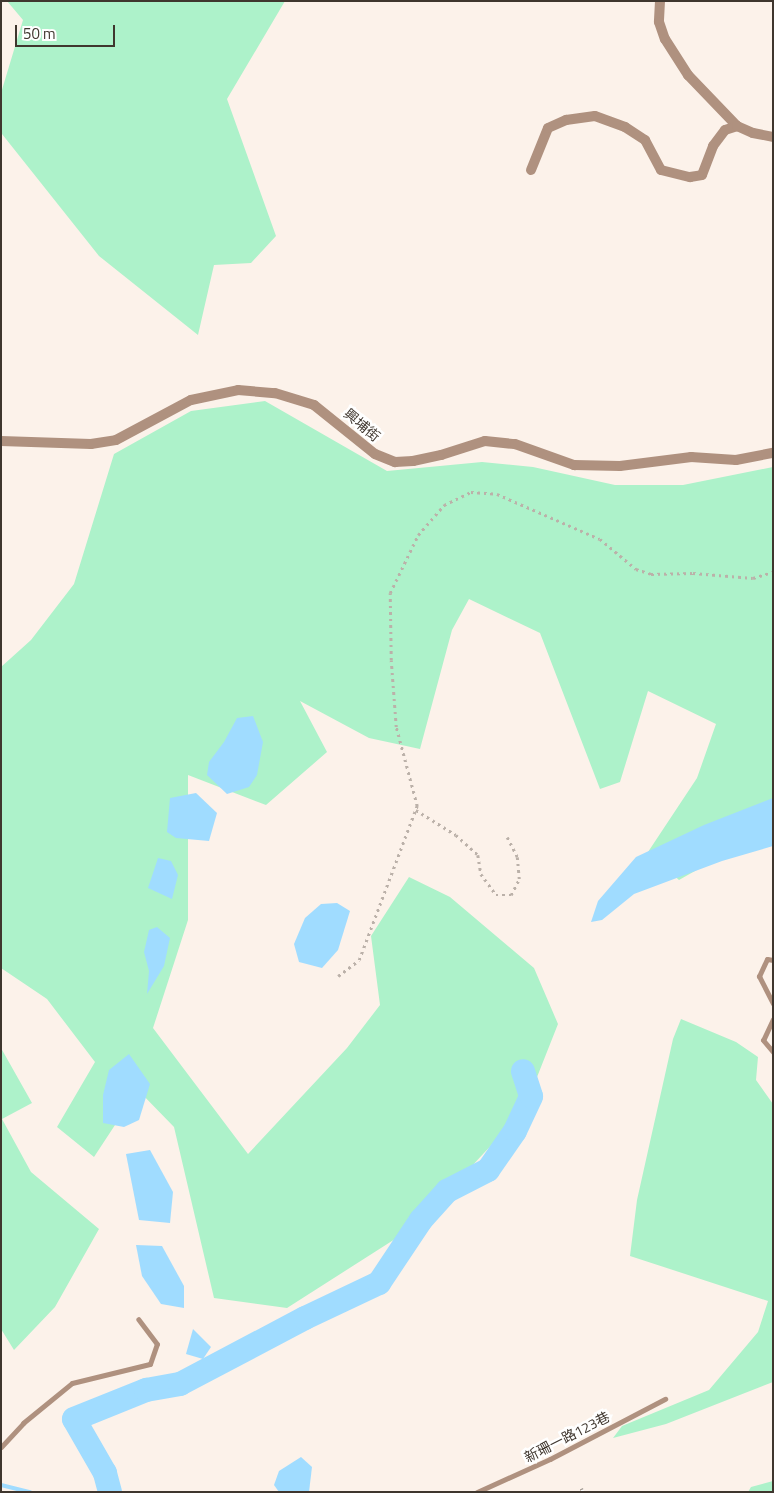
<!DOCTYPE html>
<meta charset="utf-8">
<style>
body{margin:0}
#map{position:relative;width:774px;height:1493px;overflow:hidden;background:#fcf2ea;font-family:"Titillium Web","Noto Sans TC",sans-serif}
div>[style]{position:absolute}
[style*='--x']{left:calc(var(--x)*1px);top:calc(var(--y)*1px);width:calc(var(--w)*1px);rotate:calc(var(--a)*1deg)}
.green>*{inset:0;background:#adf2ca}
.water>*{inset:0;background:#a0dcff}
.stream>*{height:4px;margin:-2px;padding:0 2px;transform-origin:2px;border-radius:2px;background:#a0dcff}
.river>*{height:24px;margin:-12px;padding:0 12px;transform-origin:12px;border-radius:12px;background:#a0dcff}
.path>*{height:2.5px;margin-top:-1.25px;transform-origin:0;background:repeating-linear-gradient(90deg,#bbb1a9 0 2.5px,transparent 0 6.5px)}
.service>*{height:5px;margin:-2.5px;padding:0 2.5px;transform-origin:2.5px;border-radius:2.5px;background:#af917f}
.minor>*{height:10px;margin:-5px;padding:0 5px;transform-origin:5px;border-radius:5px;background:#af917f}
.tertiary>*{height:10px;margin:-5px;padding:0 5px;transform-origin:5px;border-radius:5px;background:#af917f}
.rail>*{height:5.5px;margin-top:-2.75px;transform-origin:0;background:repeating-linear-gradient(90deg,#fff 0 11px,#847b73 0 22px);box-sizing:border-box;border-block:1px solid #847b73}
span{translate:-50% -50%;white-space:nowrap;text-align:center;line-height:1.15;-webkit-text-stroke:5px #fff;paint-order:stroke}
.street-label{font-size:14px;color:#3f362e}
.frame{position:absolute;inset:0;border:2px solid #3f362e;pointer-events:none}
.scale{position:absolute;left:15px;top:25px;width:100px;height:22px;box-sizing:border-box;border:2px solid #3f362e;border-top:0;padding-left:6px;font-size:15px;line-height:18px;white-space:nowrap;color:#3f362e;-webkit-text-stroke:4px #fff;paint-order:stroke}
</style>
<div id="map">
<div class="green">
<i style="clip-path:polygon(7px 1px,285px 1px,227px 99px,276px 236px,251px 263px,214px 265px,198px 335px,99px 256px,2px 134px,1px 93px,23px 20px)"></i>
<i style="clip-path:polygon(265px 401px,387px 471px,482px 462px,533px 467px,615px 485px,683px 485px,773px 467px,773px 827px,679px 880px,648px 852px,697px 778px,716px 724px,648px 691px,620px 782px,600px 789px,540px 633px,469px 599px,452px 630px,420px 749px,369px 738px,300px 701px,327px 752px,266px 805px,188px 775px,188px 920px,153px 1028px,248px 1154px,347px 1048px,380px 1005px,371px 936px,409px 877px,450px 897px,534px 968px,558px 1024px,524px 1110px,417px 1225px,287px 1308px,214px 1298px,174px 1127px,138px 1090px,94px 1157px,57px 1127px,95px 1062px,47px 999px,1px 968px,1px 667px,31px 640px,74px 584px,114px 454px,191px 411px)"></i>
<i style="clip-path:polygon(681px 1019px,736px 1042px,758px 1057px,756px 1080px,773px 1104px,773px 1382px,666px 1424px,613px 1438px,622px 1426px,709px 1390px,758px 1332px,768px 1301px,630px 1256px,637px 1200px,673px 1039px)"></i>
<i style="clip-path:polygon(1px 1048px,32px 1103px,2px 1119px,31px 1172px,99px 1229px,55px 1307px,14px 1350px,1px 1329px)"></i>
<i style="clip-path:polygon(773px 1481px,773px 1492px,748px 1492px,751px 1487px)"></i>
</div>
<div class="water">
<i style="clip-path:polygon(253px 716px,263px 742px,257px 775px,249px 787px,227px 794px,207px 775px,209px 762px,224px 742px,237px 718px)"></i>
<i style="clip-path:polygon(196px 793px,217px 813px,209px 841px,176px 838px,167px 832px,170px 798px)"></i>
<i style="clip-path:polygon(773px 798px,773px 846px,722px 861px,634px 894px,602px 920px,591px 922px,598px 901px,636px 857px,704px 825px)"></i>
<i style="clip-path:polygon(158px 858px,171px 861px,178px 875px,172px 899px,148px 888px)"></i>
<i style="clip-path:polygon(337px 903px,350px 911px,338px 950px,322px 968px,299px 962px,294px 944px,305px 918px,321px 904px)"></i>
<i style="clip-path:polygon(157px 927px,170px 938px,164px 966px,147px 994px,149px 971px,144px 952px,149px 930px)"></i>
<i style="clip-path:polygon(129px 1054px,150px 1084px,139px 1120px,124px 1127px,103px 1123px,103px 1095px,109px 1070px)"></i>
<i style="clip-path:polygon(150px 1150px,173px 1192px,170px 1223px,139px 1220px,126px 1154px)"></i>
<i style="clip-path:polygon(136px 1245px,162px 1246px,184px 1286px,184px 1308px,161px 1304px,142px 1276px)"></i>
<i style="clip-path:polygon(193px 1329px,211px 1347px,203px 1359px,186px 1354px)"></i>
<i style="clip-path:polygon(301px 1457px,312px 1467px,309px 1492px,279px 1492px,274px 1485px,279px 1471px)"></i>
</div>
<div class="stream">
<i style="--x:1;--y:1485;--w:30;--a:14"></i>
</div>
<div class="river">
<i style="--x:110;--y:1492;--w:20;--a:-105"></i>
<i style="--x:105;--y:1473;--w:62;--a:-119.9"></i>
<i style="--x:74;--y:1419;--w:78;--a:-21.9"></i>
<i style="--x:146;--y:1390;--w:35;--a:-10"></i>
<i style="--x:180;--y:1384;--w:141;--a:-27.8"></i>
<i style="--x:305;--y:1318;--w:82;--a:-25.3"></i>
<i style="--x:379;--y:1283;--w:76;--a:-56.3"></i>
<i style="--x:421;--y:1220;--w:39;--a:-48"></i>
<i style="--x:447;--y:1191;--w:46;--a:-27.1"></i>
<i style="--x:488;--y:1170;--w:47;--a:-55.3"></i>
<i style="--x:515;--y:1131;--w:38;--a:-65"></i>
<i style="--x:531;--y:1096;--w:26;--a:-108"></i>
</div>
<div class="path">
<i style="--x:416;--y:810;--w:47;--a:32"></i>
<i style="--x:456;--y:835;--w:30;--a:42"></i>
<i style="--x:478;--y:855;--w:19;--a:81"></i>
<i style="--x:481;--y:874;--w:26;--a:54"></i>
<i style="--x:496;--y:895;--w:15;--a:0"></i>
<i style="--x:511;--y:895;--w:18;--a:-63"></i>
<i style="--x:519;--y:879;--w:22;--a:-95"></i>
<i style="--x:517;--y:857;--w:22;--a:-117"></i>
<i style="--x:338;--y:976;--w:26;--a:-37"></i>
<i style="--x:359;--y:960;--w:165;--a:-69.4"></i>
<i style="--x:417;--y:806;--w:82;--a:-104.9"></i>
<i style="--x:396;--y:727;--w:67;--a:-94.3"></i>
<i style="--x:391;--y:660;--w:67;--a:-90.9"></i>
<i style="--x:390;--y:593;--w:64;--a:-64.2"></i>
<i style="--x:418;--y:535;--w:40;--a:-49"></i>
<i style="--x:444;--y:505;--w:30;--a:-26"></i>
<i style="--x:471;--y:492;--w:26;--a:4"></i>
<i style="--x:497;--y:494;--w:112;--a:23.6"></i>
<i style="--x:600;--y:539;--w:47;--a:39.8"></i>
<i style="--x:636;--y:569;--w:16;--a:18"></i>
<i style="--x:651;--y:574;--w:42;--a:-1.4"></i>
<i style="--x:693;--y:573;--w:60;--a:4.8"></i>
<i style="--x:753;--y:578;--w:21;--a:-17"></i>
</div>
<div class="service">
<i style="--x:773;--y:960;--w:6;--a:-171"></i>
<i style="--x:767;--y:959;--w:19;--a:115"></i>
<i style="--x:759;--y:976;--w:31;--a:63"></i>
<i style="--x:773;--y:1019;--w:23;--a:115"></i>
<i style="--x:763;--y:1040;--w:16;--a:50"></i>
<i style="--x:1;--y:1447;--w:33;--a:-47"></i>
<i style="--x:23;--y:1423;--w:63;--a:-39.2"></i>
<i style="--x:72;--y:1383;--w:80;--a:-13.7"></i>
<i style="--x:150;--y:1364;--w:21;--a:-71"></i>
<i style="--x:157;--y:1344;--w:31;--a:-127"></i>
<i style="--x:477;--y:1492;--w:80;--a:-24.3"></i>
<i style="--x:550;--y:1459;--w:130;--a:-27.6"></i>
</div>
<div class="minor">
<i style="--x:660;--y:1;--w:21;--a:93"></i>
<i style="--x:659;--y:22;--w:18;--a:71"></i>
<i style="--x:665;--y:39;--w:43;--a:57.4"></i>
<i style="--x:688;--y:75;--w:71;--a:46.1"></i>
<i style="--x:531;--y:170;--w:45;--a:-68"></i>
<i style="--x:548;--y:128;--w:20;--a:-24"></i>
<i style="--x:566;--y:120;--w:29;--a:-8"></i>
<i style="--x:595;--y:116;--w:32;--a:20"></i>
<i style="--x:625;--y:127;--w:24;--a:33"></i>
<i style="--x:645;--y:140;--w:34;--a:62"></i>
<i style="--x:661;--y:170;--w:30;--a:14"></i>
<i style="--x:690;--y:177;--w:12;--a:-9"></i>
<i style="--x:702;--y:175;--w:31;--a:-69"></i>
<i style="--x:713;--y:146;--w:20;--a:-53"></i>
<i style="--x:725;--y:130;--w:13;--a:-18"></i>
<i style="--x:737;--y:126;--w:17;--a:24"></i>
<i style="--x:753;--y:133;--w:20;--a:11"></i>
</div>
<div class="tertiary">
<i style="--x:1;--y:441;--w:90;--a:1.9"></i>
<i style="--x:91;--y:444;--w:25;--a:-9"></i>
<i style="--x:116;--y:440;--w:85;--a:-28.1"></i>
<i style="--x:191;--y:400;--w:48;--a:-12"></i>
<i style="--x:238;--y:390;--w:37;--a:5"></i>
<i style="--x:275;--y:393;--w:41;--a:17.1"></i>
<i style="--x:314;--y:405;--w:78;--a:38.8"></i>
<i style="--x:375;--y:454;--w:22;--a:22"></i>
<i style="--x:395;--y:462;--w:18;--a:-3"></i>
<i style="--x:413;--y:461;--w:29;--a:-12"></i>
<i style="--x:441;--y:455;--w:46;--a:-17.7"></i>
<i style="--x:485;--y:441;--w:30;--a:6"></i>
<i style="--x:515;--y:444;--w:63;--a:19.6"></i>
<i style="--x:574;--y:465;--w:46;--a:1.2"></i>
<i style="--x:620;--y:466;--w:72;--a:-7.2"></i>
<i style="--x:691;--y:457;--w:45;--a:3.8"></i>
<i style="--x:736;--y:460;--w:38;--a:-11"></i>
</div>
<div class="rail">
<i style="--x:581;--y:1492;--w:3;--a:-18"></i>
</div>
<div class="street-label">
<span style="left:362px;top:425px;rotate:40deg">興埔街</span>
<span style="left:567px;top:1437px;rotate:-27deg">新珊一路123巷</span>
</div>
<div class="frame"></div>
<div class="scale">50 m</div>
</div>
